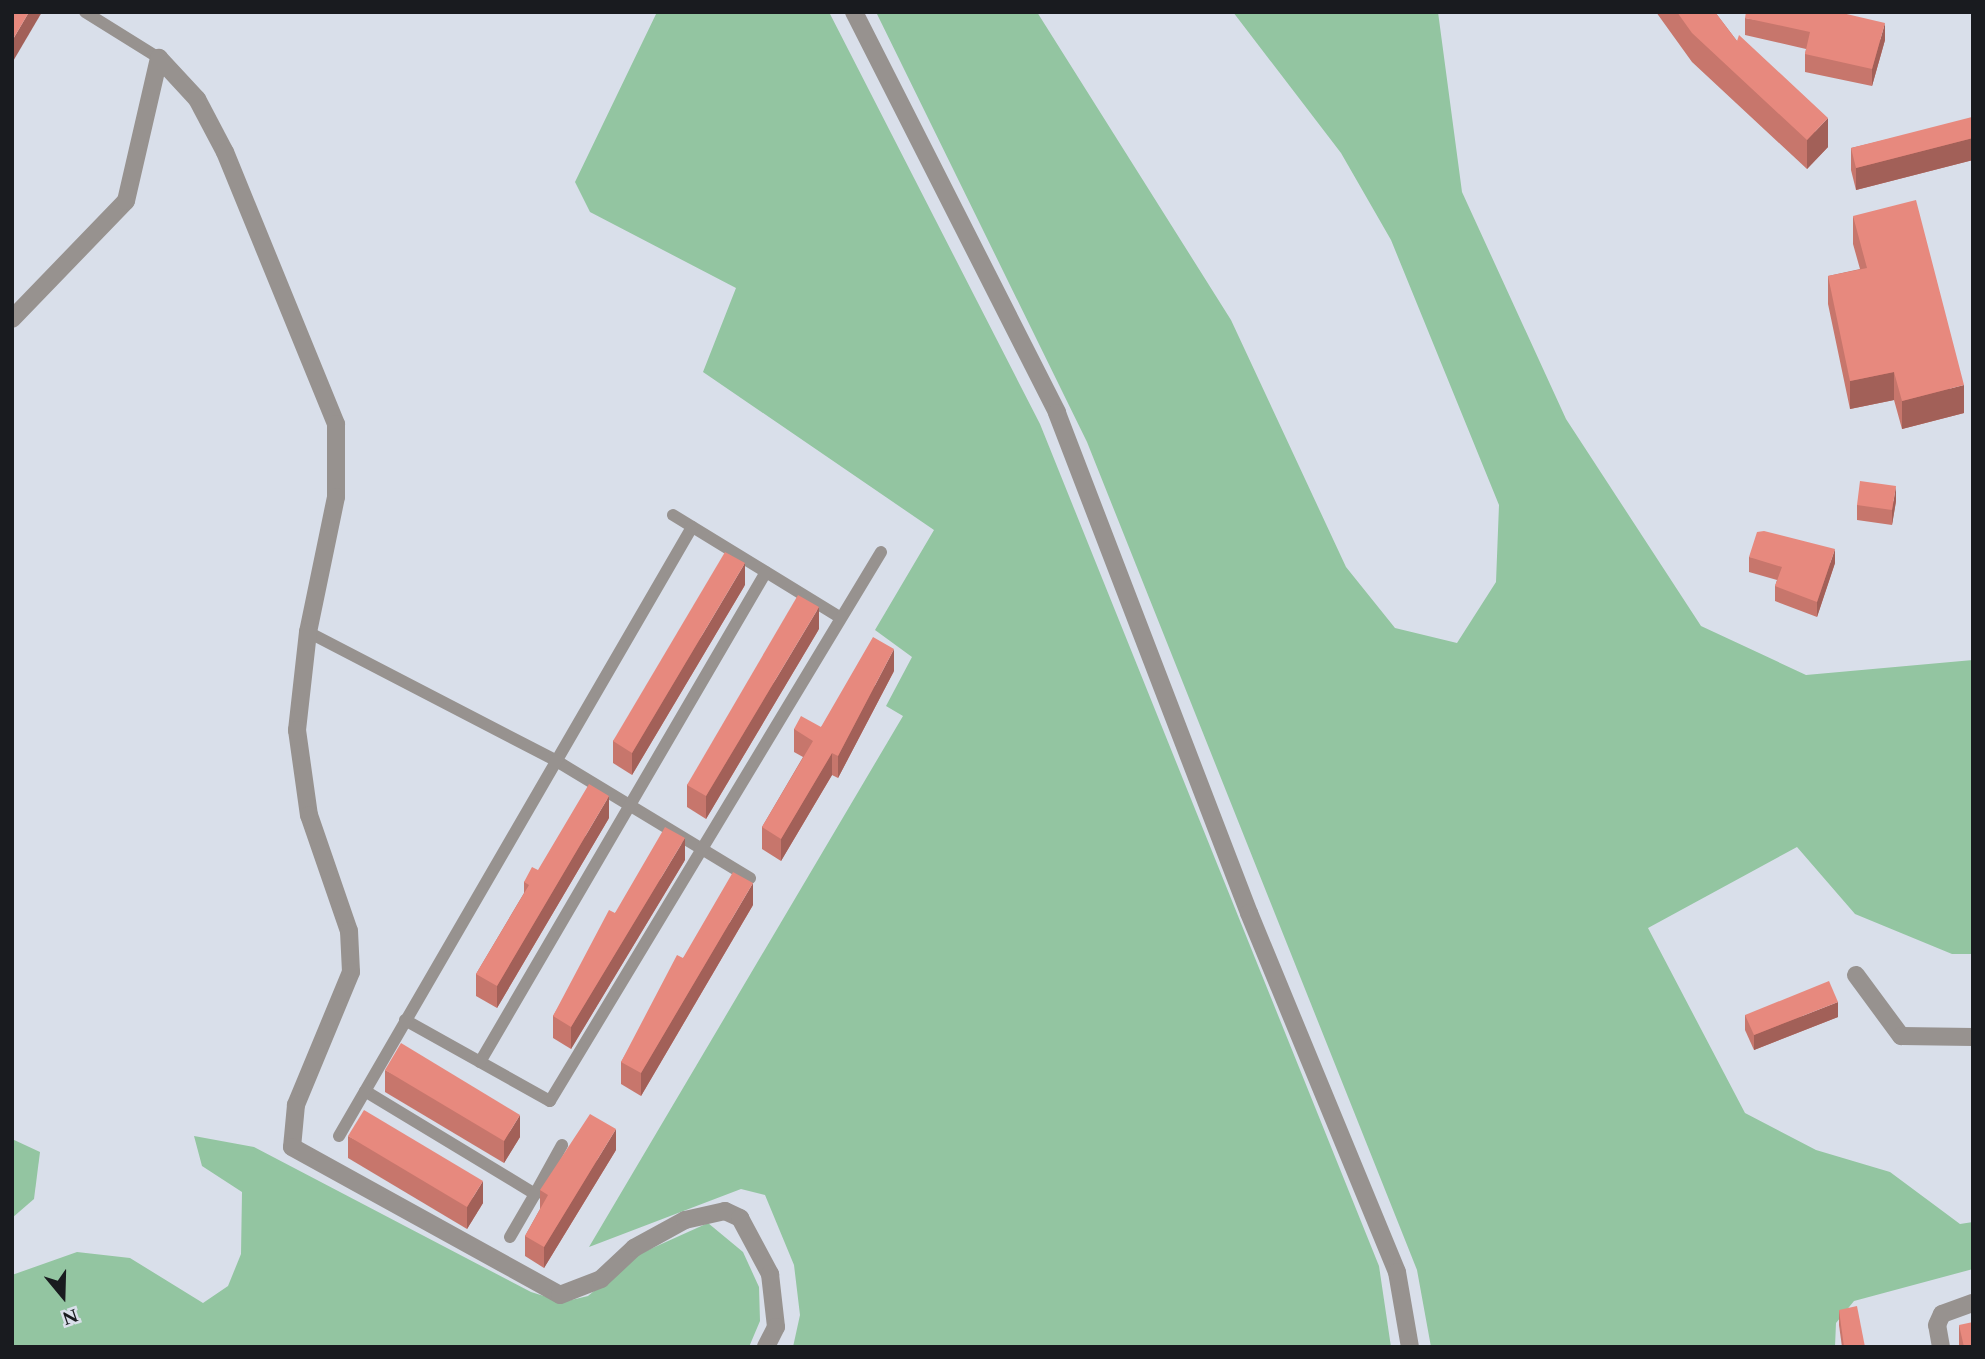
<!DOCTYPE html>
<style>
body{margin:0}
#map{position:relative;width:1985px;height:1359px;overflow:hidden;background:#d9dfea;font-family:Spectral,serif}
div>[style]{position:absolute}
[style*='--x']{left:calc(var(--x)*1px);top:calc(var(--y)*1px);width:calc(var(--w)*1px);rotate:calc(var(--a)*1deg)}
.green>*{inset:0;background:#93c5a1}
.lane>*{height:12px;margin:-6px;padding:0 6px;transform-origin:6px;border-radius:6px;background:#97928f}
.street>*{height:18px;margin:-9px;padding:0 9px;transform-origin:9px;border-radius:9px;background:#97928f}
.wall>*{inset:0;background:#c7766c}
.shaded-wall>*{inset:0;background:#a26058}
.building>*{inset:0;background:#e7897e}
span{translate:-50% -50%;white-space:nowrap;text-align:center;line-height:1.15;-webkit-text-stroke:7px #d9dfea;paint-order:stroke}
.frame{position:absolute;inset:0;border:14px solid #191b1f;pointer-events:none}
.north{position:absolute;left:28px;top:1261px;width:70px;height:70px;-webkit-text-stroke:5px #d9dfea;paint-order:stroke;rotate:161deg;font-size:19px;font-weight:700;line-height:28px;text-align:center;color:#191b1f}
.north::after{content:'';display:block;margin:auto;width:24px;height:32px;background:#191b1f;clip-path:polygon(50% 0,100% 100%,50% 72%,0 100%)}
</style>
<div id="map">
<div class="green">
<i style="clip-path:polygon(657px 12px,829px 12px,1040px 424px,1379px 1266px,1391px 1347px,793px 1347px,800px 1315px,794px 1265px,765px 1195px,741px 1189px,589px 1247px,903px 716px,886px 706px,912px 657px,875px 630px,934px 530px,703px 372px,736px 288px,590px 212px,575px 182px)"></i>
<i style="clip-path:polygon(876px 12px,1037px 12px,1231px 320px,1346px 567px,1395px 628px,1457px 643px,1496px 582px,1499px 505px,1391px 240px,1341px 153px,1233px 12px,1438px 12px,1462px 192px,1566px 419px,1701px 626px,1806px 675px,1973px 660px,1973px 954px,1952px 954px,1855px 914px,1797px 847px,1648px 928px,1745px 1113px,1816px 1150px,1890px 1172px,1960px 1224px,1973px 1222px,1973px 1269px,1854px 1301px,1836px 1323px,1835px 1347px,1431px 1347px,1417px 1270px,1087px 442px)"></i>
<i style="clip-path:polygon(194px 1136px,254px 1147px,531px 1292px,563px 1302px,588px 1296px,637px 1255px,708px 1223px,743px 1252px,759px 1287px,760px 1321px,749px 1347px,12px 1347px,12px 1275px,77px 1252px,130px 1258px,203px 1303px,228px 1286px,241px 1254px,242px 1192px,202px 1166px)"></i>
<i style="clip-path:polygon(12px 1139px,40px 1152px,34px 1199px,12px 1218px)"></i>
</div>
<div class="lane">
<i style="--x:85;--y:12;--w:87;--a:31.9"></i>
<i style="--x:673;--y:515;--w:193;--a:31.5"></i>
<i style="--x:308;--y:632;--w:278;--a:27.4"></i>
<i style="--x:555;--y:760;--w:228;--a:31.2"></i>
<i style="--x:405;--y:1020;--w:166;--a:29.2"></i>
<i style="--x:550;--y:1101;--w:641;--a:-58.91"></i>
<i style="--x:480;--y:1062;--w:567;--a:-59.73"></i>
<i style="--x:365;--y:1091;--w:199;--a:31.2"></i>
<i style="--x:535;--y:1194;--w:56;--a:-61.1"></i>
<i style="--x:339;--y:1136;--w:704;--a:-59.9"></i>
<i style="--x:510;--y:1237;--w:50;--a:-59.8"></i>
</div>
<div class="street">
<i style="--x:854;--y:12;--w:449;--a:63.1"></i>
<i style="--x:1057;--y:413;--w:536;--a:68.99"></i>
<i style="--x:1249;--y:913;--w:388;--a:67.6"></i>
<i style="--x:1397;--y:1272;--w:76;--a:80.2"></i>
<i style="--x:12;--y:319;--w:164;--a:-46"></i>
<i style="--x:126;--y:201;--w:147;--a:-77"></i>
<i style="--x:159;--y:58;--w:56;--a:47.2"></i>
<i style="--x:197;--y:99;--w:60;--a:62.2"></i>
<i style="--x:225;--y:152;--w:294;--a:67.8"></i>
<i style="--x:336;--y:424;--w:73;--a:90"></i>
<i style="--x:336;--y:497;--w:138;--a:101.7"></i>
<i style="--x:308;--y:632;--w:99;--a:96.4"></i>
<i style="--x:297;--y:730;--w:86;--a:82"></i>
<i style="--x:309;--y:815;--w:123;--a:71"></i>
<i style="--x:349;--y:931;--w:41;--a:87.2"></i>
<i style="--x:351;--y:972;--w:144;--a:112.5"></i>
<i style="--x:296;--y:1105;--w:42;--a:95.4"></i>
<i style="--x:292;--y:1147;--w:306;--a:28.9"></i>
<i style="--x:560;--y:1295;--w:44;--a:-21.3"></i>
<i style="--x:601;--y:1279;--w:45;--a:-43.2"></i>
<i style="--x:634;--y:1248;--w:58;--a:-28.8"></i>
<i style="--x:685;--y:1220;--w:41;--a:-12.7"></i>
<i style="--x:725;--y:1211;--w:17;--a:25"></i>
<i style="--x:740;--y:1218;--w:64;--a:61.8"></i>
<i style="--x:770;--y:1274;--w:53;--a:83.5"></i>
<i style="--x:776;--y:1327;--w:22;--a:117"></i>
<i style="--x:1856;--y:975;--w:76;--a:53.6"></i>
<i style="--x:1901;--y:1036;--w:72;--a:0.8"></i>
<i style="--x:1941;--y:1347;--w:22;--a:-100"></i>
<i style="--x:1937;--y:1325;--w:12;--a:-66"></i>
<i style="--x:1942;--y:1314;--w:33;--a:-20"></i>
</div>
<div class="wall">
<i style="clip-path:polygon(1656px 12px,1715px 12px,1737px 41px,1828px 147px,1807px 169px,1692px 62px)"></i>
<i style="clip-path:polygon(1745px 18px,1885px 40px,1872px 86px,1805px 72px,1805px 54px,1806px 49px,1745px 35px)"></i>
<i style="clip-path:polygon(1973px 119px,1973px 160px,1856px 190px,1851px 170px,1851px 148px)"></i>
<i style="clip-path:polygon(1853px 216px,1964px 413px,1902px 429px,1894px 400px,1850px 409px,1828px 304px,1828px 276px,1860px 269px,1853px 244px)"></i>
<i style="clip-path:polygon(1896px 501px,1892px 525px,1857px 520px,1857px 505px)"></i>
<i style="clip-path:polygon(1749px 557px,1835px 563px,1817px 617px,1775px 601px,1775px 586px,1777px 580px,1749px 572px)"></i>
<i style="clip-path:polygon(745px 585px,632px 775px,613px 763px,613px 741px)"></i>
<i style="clip-path:polygon(819px 629px,706px 819px,687px 807px,687px 785px)"></i>
<i style="clip-path:polygon(894px 671px,838px 778px,832px 775px,781px 861px,762px 849px,762px 827px,803px 757px,794px 752px,794px 729px,821px 727px)"></i>
<i style="clip-path:polygon(609px 818px,497px 1008px,476px 996px,476px 974px,524px 893px,524px 882px)"></i>
<i style="clip-path:polygon(685px 860px,571px 1049px,553px 1038px,553px 1016px,615px 913px)"></i>
<i style="clip-path:polygon(753px 905px,641px 1096px,621px 1084px,621px 1062px,683px 958px)"></i>
<i style="clip-path:polygon(1745px 1015px,1838px 1017px,1754px 1050px,1745px 1030px)"></i>
<i style="clip-path:polygon(385px 1070px,520px 1137px,504px 1163px,385px 1092px)"></i>
<i style="clip-path:polygon(348px 1136px,483px 1203px,467px 1229px,348px 1158px)"></i>
<i style="clip-path:polygon(616px 1150px,544px 1268px,525px 1256px,525px 1236px,540px 1209px,540px 1190px)"></i>
<i style="clip-path:polygon(1839px 1310px,1865px 1347px,1842px 1347px,1839px 1325px)"></i>
<i style="clip-path:polygon(1959px 1325px,1973px 1347px,1959px 1347px)"></i>
</div>
<div class="shaded-wall">
<i style="clip-path:polygon(29px 12px,42px 12px,12px 63px,12px 41px)"></i>
<i style="clip-path:polygon(1885px 23px,1885px 40px,1872px 86px,1872px 69px)"></i>
<i style="clip-path:polygon(1828px 118px,1828px 147px,1807px 169px,1807px 140px)"></i>
<i style="clip-path:polygon(1973px 138px,1973px 160px,1856px 190px,1856px 168px)"></i>
<i style="clip-path:polygon(1894px 372px,1894px 400px,1850px 409px,1850px 381px)"></i>
<i style="clip-path:polygon(1964px 385px,1964px 413px,1902px 429px,1902px 401px)"></i>
<i style="clip-path:polygon(1896px 486px,1896px 501px,1892px 525px,1892px 510px)"></i>
<i style="clip-path:polygon(1835px 549px,1835px 563px,1817px 617px,1817px 602px)"></i>
<i style="clip-path:polygon(745px 563px,745px 585px,632px 775px,632px 753px)"></i>
<i style="clip-path:polygon(819px 607px,819px 629px,706px 819px,706px 796px)"></i>
<i style="clip-path:polygon(894px 649px,894px 671px,838px 778px,838px 756px)"></i>
<i style="clip-path:polygon(832px 753px,832px 775px,781px 861px,781px 839px)"></i>
<i style="clip-path:polygon(609px 796px,609px 818px,497px 1008px,497px 986px)"></i>
<i style="clip-path:polygon(685px 838px,685px 860px,571px 1049px,571px 1027px)"></i>
<i style="clip-path:polygon(753px 883px,753px 905px,641px 1096px,641px 1073px)"></i>
<i style="clip-path:polygon(1838px 1002px,1838px 1017px,1754px 1050px,1754px 1035px)"></i>
<i style="clip-path:polygon(520px 1115px,520px 1137px,504px 1163px,504px 1141px)"></i>
<i style="clip-path:polygon(616px 1129px,616px 1150px,544px 1268px,544px 1247px)"></i>
<i style="clip-path:polygon(483px 1181px,483px 1203px,467px 1229px,467px 1207px)"></i>
</div>
<div class="building">
<i style="clip-path:polygon(12px 12px,29px 12px,12px 41px)"></i>
<i style="clip-path:polygon(1677px 12px,1715px 12px,1737px 41px,1739px 35px,1828px 118px,1807px 140px,1692px 33px)"></i>
<i style="clip-path:polygon(1746px 12px,1838px 12px,1885px 23px,1872px 69px,1805px 54px,1810px 32px,1745px 18px)"></i>
<i style="clip-path:polygon(1972px 117px,1973px 138px,1856px 168px,1851px 148px)"></i>
<i style="clip-path:polygon(1916px 200px,1964px 385px,1902px 401px,1894px 372px,1850px 381px,1828px 276px,1867px 268px,1853px 216px)"></i>
<i style="clip-path:polygon(1860px 481px,1896px 486px,1892px 510px,1857px 505px)"></i>
<i style="clip-path:polygon(1764px 531px,1835px 549px,1817px 602px,1775px 586px,1782px 567px,1749px 557px,1757px 532px)"></i>
<i style="clip-path:polygon(725px 552px,745px 563px,632px 753px,613px 741px)"></i>
<i style="clip-path:polygon(798px 595px,819px 607px,706px 796px,687px 785px)"></i>
<i style="clip-path:polygon(873px 637px,894px 649px,838px 756px,832px 753px,781px 839px,762px 827px,813px 741px,794px 729px,801px 716px,821px 727px)"></i>
<i style="clip-path:polygon(589px 784px,609px 796px,497px 986px,476px 974px,529px 885px,524px 882px,532px 867px,538px 870px)"></i>
<i style="clip-path:polygon(665px 827px,685px 838px,571px 1027px,553px 1016px,609px 910px,615px 913px)"></i>
<i style="clip-path:polygon(733px 872px,753px 883px,641px 1073px,621px 1062px,677px 955px,683px 958px)"></i>
<i style="clip-path:polygon(1829px 981px,1838px 1002px,1754px 1035px,1745px 1015px)"></i>
<i style="clip-path:polygon(401px 1043px,520px 1115px,504px 1141px,385px 1070px)"></i>
<i style="clip-path:polygon(364px 1110px,483px 1181px,467px 1207px,348px 1136px)"></i>
<i style="clip-path:polygon(590px 1114px,616px 1129px,544px 1247px,525px 1236px,548px 1195px,540px 1190px)"></i>
<i style="clip-path:polygon(1857px 1306px,1865px 1347px,1844px 1347px,1839px 1310px)"></i>
<i style="clip-path:polygon(1973px 1322px,1973px 1347px,1964px 1347px,1959px 1325px)"></i>
</div>
<div class="frame"></div>
<div class="north">N</div>
</div>
